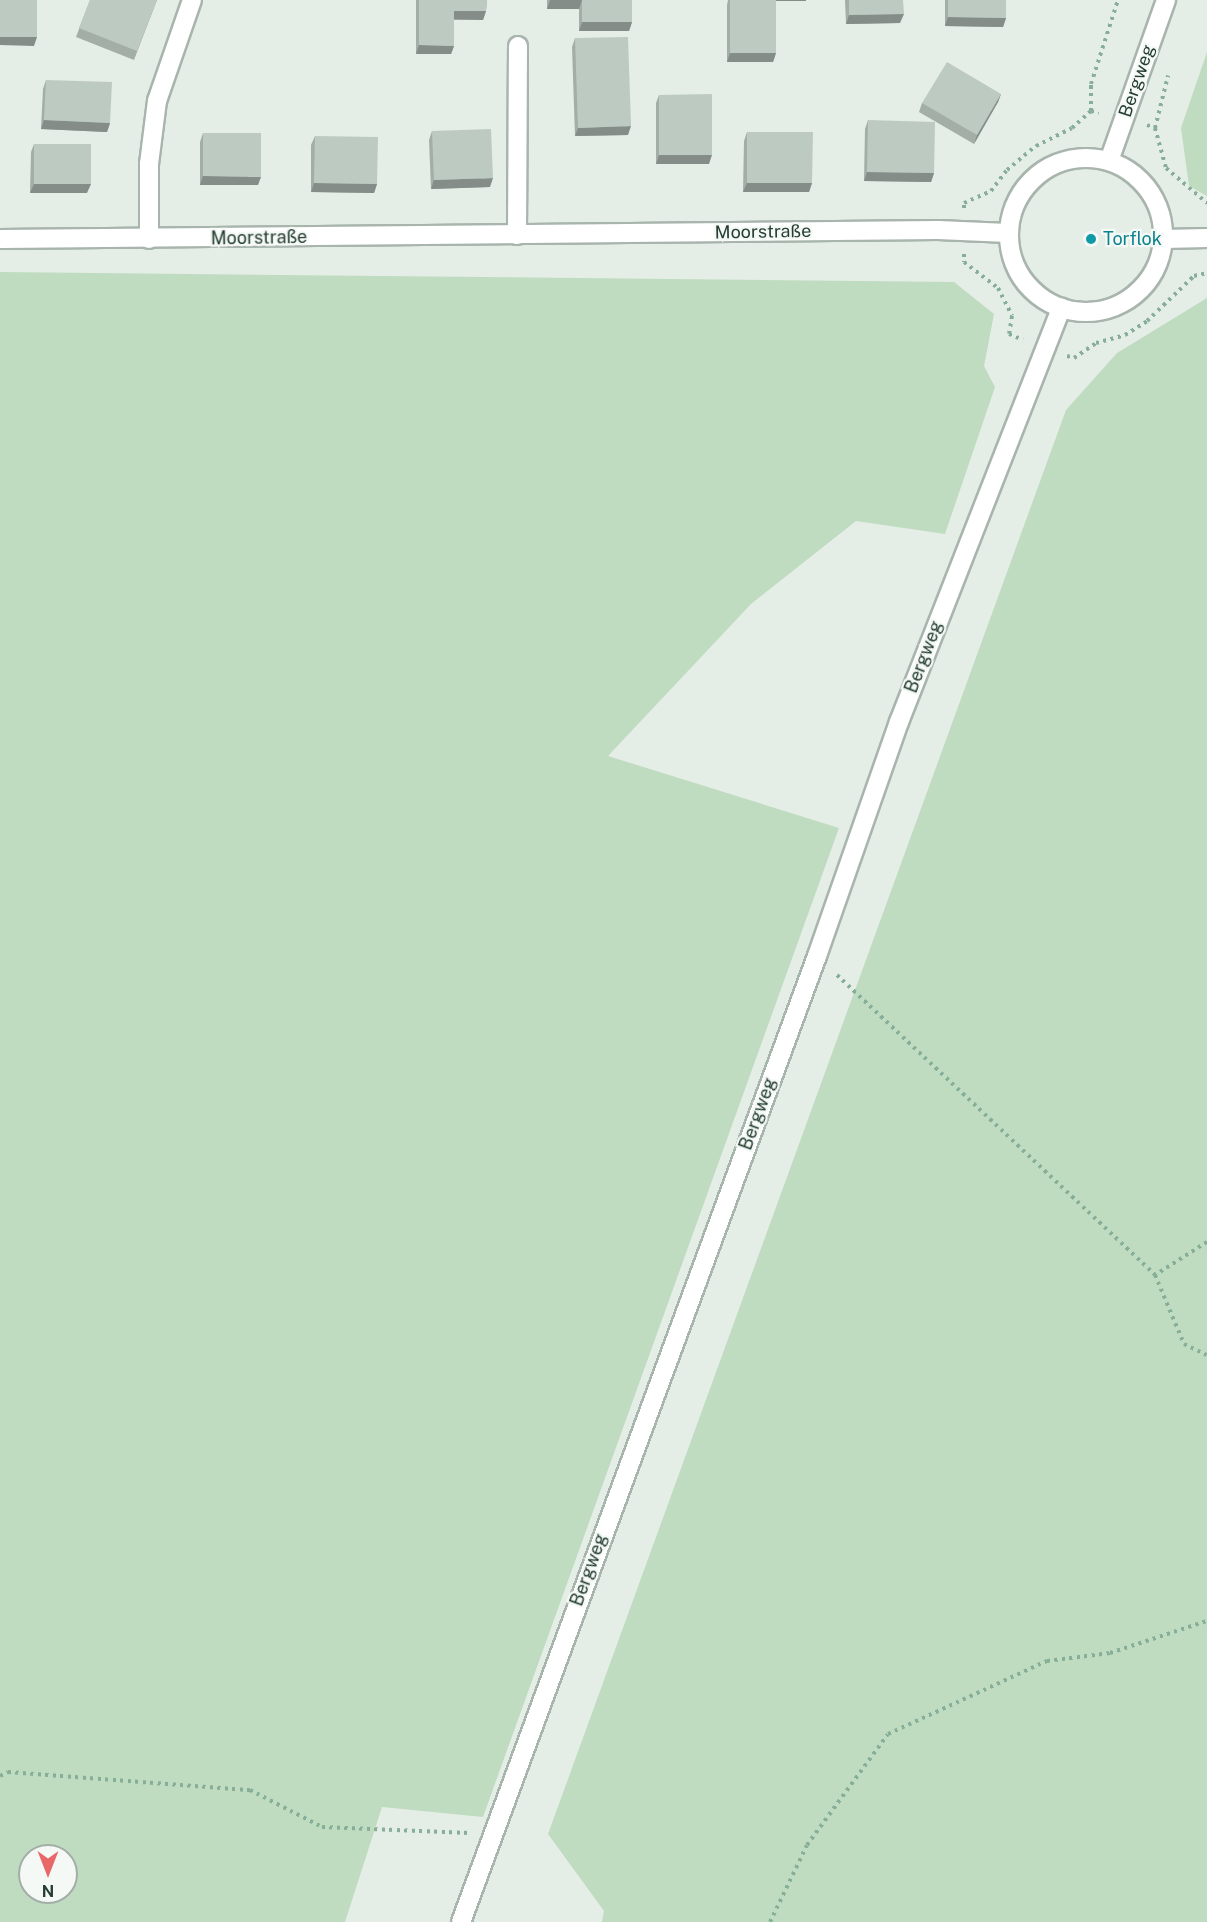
<!DOCTYPE html>
<meta charset="utf-8">
<style>
body{margin:0}
#map{position:relative;width:1207px;height:1922px;overflow:hidden;background:#e5ede7;font-family:"Public Sans",sans-serif}
div>[style]{position:absolute}
[style*='--x']{left:calc(var(--x)*1px);top:calc(var(--y)*1px);width:calc(var(--w)*1px);rotate:calc(var(--a)*1deg)}
.green>*{inset:0;background:#bfdcc0}
.path>*{height:4px;margin-top:-2px;transform-origin:0;background:repeating-linear-gradient(90deg,#87ae98 0 3px,transparent 0 7.5px)}
.roads{filter:drop-shadow(2px 0 #a8b5ad) drop-shadow(-2px 0 #a8b5ad) drop-shadow(0 2px #a8b5ad) drop-shadow(0 -2px #a8b5ad)}
.street>*{height:18px;margin:-9px;padding:0 9px;transform-origin:9px;border-radius:9px;background:#fff}
.secondary>*{height:18px;margin:-9px;padding:0 9px;transform-origin:9px;border-radius:9px;background:#fff}
.secondary>.ring{margin:-9px;padding:0;box-sizing:content-box;background:none;border:18px solid #fff;border-radius:50%}
.wall>*{inset:0;background:#a3aea7}
.shaded-wall>*{inset:0;background:#848d88}
.building>*{inset:0;background:#bdcac2}
.dots>*{width:16px;height:16px;translate:-50% -50%;box-sizing:border-box;border:3px solid #f5f9f6;border-radius:50%}
span{translate:-50% -50%;white-space:nowrap;text-align:center;line-height:1.15;-webkit-text-stroke:4.5px #f5f9f6;paint-order:stroke}
.street-label{font-size:18px;color:#253e31}
.culture-label{font-size:18px;color:#0d838f}
.left{translate:0 -50%;text-align:left}
.north{position:absolute;left:18px;top:1844px;width:60px;height:60px;box-sizing:border-box;background:#f5f9f6;border:2px solid #a2aea7;border-radius:50%;rotate:180deg;font-size:16px;font-weight:700;line-height:24px;text-align:center;color:#253e31}
.north::after{content:'';display:block;margin:auto;width:21px;height:27px;background:#e86768;clip-path:polygon(50% 0,100% 100%,50% 72%,0 100%)}
</style>
<div id="map">
<div class="green">
<i style="clip-path:polygon(1207px 52px,1207px 196px,1189px 186px,1181px 128px)"></i>
<i style="clip-path:polygon(evenodd,0 272px,954px 282px,994px 314px,984px 366px,995px 387px,945px 534px,856px 521px,751px 604px,608px 756px,839px 828px,483px 1817px,382px 1807px,345px 1922px,0 1922px,0 272px,30px 1856px,66px 1856px,66px 1892px,30px 1892px,30px 1856px)"></i>
<i style="clip-path:polygon(1207px 298px,1207px 1922px,602px 1922px,604px 1911px,548px 1834px,1066px 410px,1117px 353px)"></i>
</div>
<div class="path">
<i style="--x:1091;--y:111;--w:27;--a:-90"></i>
<i style="--x:1091;--y:84;--w:88;--a:-72.2"></i>
<i style="--x:1147;--y:125;--w:9;--a:21"></i>
<i style="--x:1155;--y:128;--w:41;--a:74.6"></i>
<i style="--x:1166;--y:168;--w:54;--a:40.5"></i>
<i style="--x:1155;--y:128;--w:54;--a:-76"></i>
<i style="--x:964;--y:208;--w:5;--a:-90"></i>
<i style="--x:964;--y:203;--w:30;--a:-24"></i>
<i style="--x:991;--y:191;--w:26;--a:-53"></i>
<i style="--x:1007;--y:170;--w:38;--a:-40"></i>
<i style="--x:1036;--y:146;--w:40;--a:-26.6"></i>
<i style="--x:1072;--y:128;--w:25;--a:-42"></i>
<i style="--x:1091;--y:111;--w:8;--a:14"></i>
<i style="--x:964;--y:254;--w:8;--a:90"></i>
<i style="--x:964;--y:262;--w:43;--a:37.4"></i>
<i style="--x:998;--y:288;--w:31;--a:63"></i>
<i style="--x:1012;--y:316;--w:18;--a:99"></i>
<i style="--x:1009;--y:334;--w:15;--a:23"></i>
<i style="--x:1067;--y:356;--w:7;--a:16"></i>
<i style="--x:1074;--y:358;--w:27;--a:-34"></i>
<i style="--x:1096;--y:343;--w:30;--a:-15"></i>
<i style="--x:1125;--y:335;--w:26;--a:-32"></i>
<i style="--x:1147;--y:321;--w:65;--a:-43.8"></i>
<i style="--x:1194;--y:276;--w:13;--a:-13"></i>
<i style="--x:837;--y:975;--w:437;--a:43.3"></i>
<i style="--x:1207;--y:1242;--w:62;--a:147.6"></i>
<i style="--x:1155;--y:1275;--w:75;--a:67.2"></i>
<i style="--x:1184;--y:1344;--w:25;--a:26"></i>
<i style="--x:0;--y:1776;--w:9;--a:-27"></i>
<i style="--x:8;--y:1772;--w:243;--a:4.3"></i>
<i style="--x:250;--y:1790;--w:81;--a:27.2"></i>
<i style="--x:322;--y:1827;--w:147;--a:2.3"></i>
<i style="--x:770;--y:1922;--w:85;--a:-64.3"></i>
<i style="--x:807;--y:1845;--w:137;--a:-53.9"></i>
<i style="--x:888;--y:1734;--w:175;--a:-24.7"></i>
<i style="--x:1047;--y:1661;--w:64;--a:-7.2"></i>
<i style="--x:1110;--y:1653;--w:102;--a:-18.3"></i>
</div>
<div class="roads">
<div class="street">
<i style="--x:517;--y:235;--w:189;--a:-89.7"></i>
<i style="--x:0;--y:239;--w:938;--a:-0.55"></i>
<i style="--x:938;--y:230;--w:70;--a:2.5"></i>
<i style="--x:149;--y:239;--w:75;--a:-90"></i>
<i style="--x:149;--y:164;--w:64;--a:-82.8"></i>
<i style="--x:157;--y:101;--w:107;--a:-70.9"></i>
</div>
<div class="secondary">
<i class="ring" style="left:1009px;top:158px;width:136px;height:136px"></i>
<i style="--x:1109;--y:161;--w:171;--a:-70.5"></i>
<i style="--x:1163;--y:239;--w:44;--a:-1.3"></i>
<i style="--x:461;--y:1922;--w:1030;--a:-69.77"></i>
<i style="--x:817;--y:956;--w:248;--a:-70.7"></i>
<i style="--x:899;--y:722;--w:445;--a:-68.6"></i>
</div>
</div>
<div class="wall">
<i style="clip-path:polygon(90px 0,157px 0,134px 60px,76px 37px)"></i>
<i style="clip-path:polygon(416px 0,487px 0,486px 11px,483px 20px,454px 20px,454px 46px,451px 54px,416px 54px)"></i>
<i style="clip-path:polygon(547px 0,632px 0,632px 22px,629px 31px,579px 31px,579px 9px,547px 9px)"></i>
<i style="clip-path:polygon(728px 0,806px 0,806px 1px,776px 1px,776px 53px,773px 62px,727px 62px,727px 5px)"></i>
<i style="clip-path:polygon(845px 0,903px 0,900px 23px,846px 24px)"></i>
<i style="clip-path:polygon(945px 0,1006px 0,1006px 18px,1003px 27px,945px 26px)"></i>
<i style="clip-path:polygon(575px 38px,628px 135px,575px 136px,572px 47px)"></i>
<i style="clip-path:polygon(46px 80px,110px 123px,107px 132px,41px 129px,43px 89px)"></i>
<i style="clip-path:polygon(1001px 94px,998px 102px,974px 144px,919px 112px,922px 103px)"></i>
<i style="clip-path:polygon(659px 95px,709px 164px,656px 164px,656px 103px)"></i>
<i style="clip-path:polygon(868px 120px,934px 173px,931px 182px,864px 181px,865px 129px)"></i>
<i style="clip-path:polygon(432px 131px,490px 187px,431px 189px,429px 140px)"></i>
<i style="clip-path:polygon(747px 132px,812px 183px,809px 192px,743px 192px,744px 141px)"></i>
<i style="clip-path:polygon(203px 133px,258px 185px,200px 185px,200px 142px)"></i>
<i style="clip-path:polygon(315px 136px,377px 184px,374px 193px,311px 192px,311px 145px)"></i>
<i style="clip-path:polygon(34px 144px,87px 193px,30px 193px,31px 152px)"></i>
</div>
<div class="shaded-wall">
<i style="clip-path:polygon(550px 0,582px 0,579px 9px,547px 9px)"></i>
<i style="clip-path:polygon(774px 0,806px 0,806px 1px,773px 1px)"></i>
<i style="clip-path:polygon(454px 11px,486px 11px,483px 20px,451px 19px)"></i>
<i style="clip-path:polygon(904px 14px,900px 23px,846px 24px,849px 15px)"></i>
<i style="clip-path:polygon(948px 17px,1006px 18px,1003px 27px,945px 26px)"></i>
<i style="clip-path:polygon(582px 22px,632px 22px,629px 31px,579px 31px)"></i>
<i style="clip-path:polygon(0 37px,37px 37px,34px 46px,0 45px)"></i>
<i style="clip-path:polygon(419px 45px,454px 46px,451px 54px,416px 54px)"></i>
<i style="clip-path:polygon(730px 53px,776px 53px,773px 62px,727px 62px)"></i>
<i style="clip-path:polygon(1001px 94px,998px 102px,974px 144px,977px 135px)"></i>
<i style="clip-path:polygon(44px 120px,110px 123px,107px 132px,41px 129px)"></i>
<i style="clip-path:polygon(631px 126px,628px 135px,575px 136px,578px 128px)"></i>
<i style="clip-path:polygon(659px 155px,712px 155px,709px 164px,656px 164px)"></i>
<i style="clip-path:polygon(867px 172px,934px 173px,931px 182px,864px 181px)"></i>
<i style="clip-path:polygon(203px 176px,261px 177px,258px 185px,200px 185px)"></i>
<i style="clip-path:polygon(493px 178px,490px 187px,431px 189px,434px 180px)"></i>
<i style="clip-path:polygon(314px 183px,377px 184px,374px 193px,311px 192px)"></i>
<i style="clip-path:polygon(747px 183px,812px 183px,809px 192px,743px 192px)"></i>
<i style="clip-path:polygon(34px 184px,91px 184px,87px 193px,30px 193px)"></i>
</div>
<div class="building">
<i style="clip-path:polygon(0 0,37px 0,37px 37px,0 37px)"></i>
<i style="clip-path:polygon(90px 0,157px 0,137px 51px,79px 28px)"></i>
<i style="clip-path:polygon(419px 0,487px 0,486px 11px,454px 11px,454px 46px,419px 45px)"></i>
<i style="clip-path:polygon(582px 0,632px 0,632px 22px,582px 22px)"></i>
<i style="clip-path:polygon(730px 0,776px 0,776px 53px,730px 53px)"></i>
<i style="clip-path:polygon(849px 0,903px 0,904px 14px,849px 15px)"></i>
<i style="clip-path:polygon(948px 0,1006px 0,1006px 18px,948px 17px)"></i>
<i style="clip-path:polygon(628px 37px,631px 126px,578px 128px,575px 38px)"></i>
<i style="clip-path:polygon(947px 62px,1001px 94px,977px 135px,922px 103px)"></i>
<i style="clip-path:polygon(46px 80px,112px 82px,110px 123px,44px 120px)"></i>
<i style="clip-path:polygon(712px 94px,712px 155px,659px 155px,659px 95px)"></i>
<i style="clip-path:polygon(868px 120px,935px 122px,934px 173px,867px 172px)"></i>
<i style="clip-path:polygon(491px 129px,493px 178px,434px 180px,432px 131px)"></i>
<i style="clip-path:polygon(747px 132px,813px 132px,812px 183px,747px 183px)"></i>
<i style="clip-path:polygon(203px 133px,261px 133px,261px 177px,203px 176px)"></i>
<i style="clip-path:polygon(315px 136px,378px 137px,377px 184px,314px 183px)"></i>
<i style="clip-path:polygon(34px 144px,91px 144px,91px 184px,34px 184px)"></i>
</div>
<div class="dots">
<i style="left:1091px;top:239px;background:#0f9aa8"></i>
</div>
<div class="street-label">
<span style="left:1137px;top:81px;rotate:-71deg">Bergweg</span>
<span style="left:763px;top:232px;rotate:-1deg">Moorstraße</span>
<span style="left:259px;top:238px;rotate:-1deg">Moorstraße</span>
<span style="left:924px;top:657px;rotate:-69deg">Bergweg</span>
<span style="left:758px;top:1114px;rotate:-70deg">Bergweg</span>
<span style="left:589px;top:1570px;rotate:-70deg">Bergweg</span>
</div>
<div class="culture-label">
<span class="left" style="left:1103px;top:239px">Torflok</span>
</div>
<div class="north">N</div>
</div>
